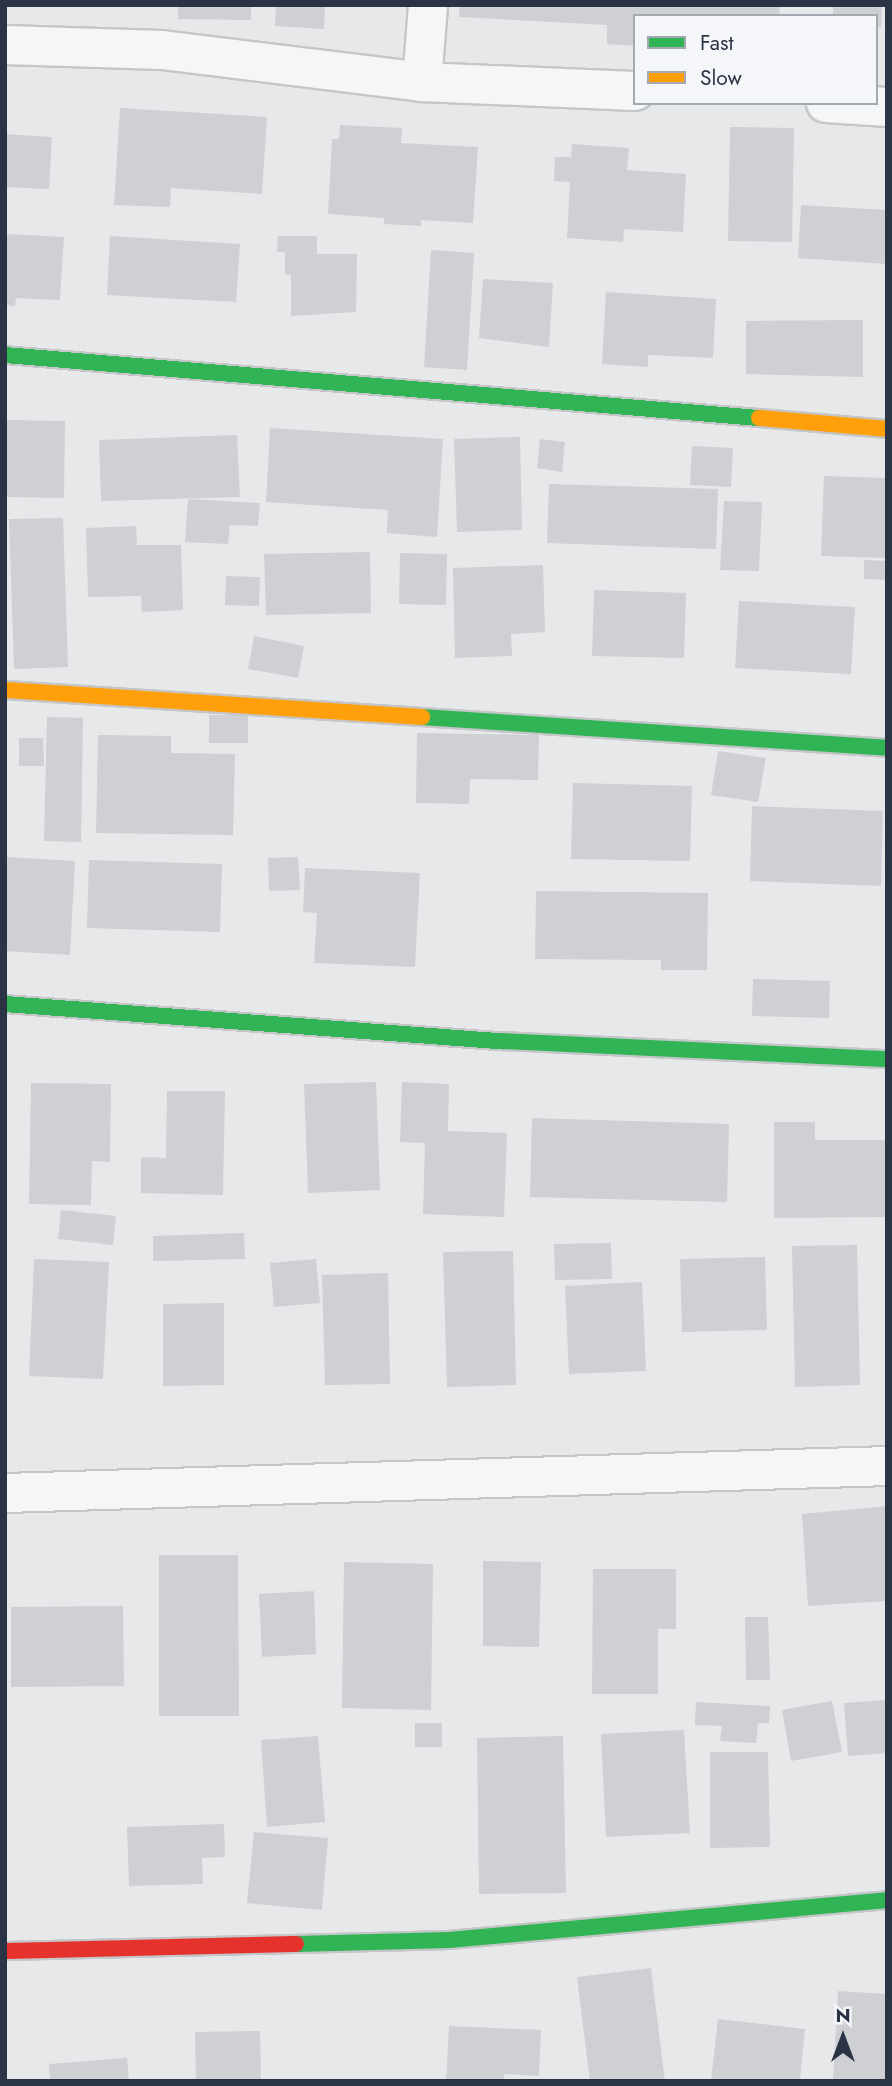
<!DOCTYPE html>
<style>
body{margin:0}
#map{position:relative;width:892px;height:2086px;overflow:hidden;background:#e6e8ea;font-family:Jost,sans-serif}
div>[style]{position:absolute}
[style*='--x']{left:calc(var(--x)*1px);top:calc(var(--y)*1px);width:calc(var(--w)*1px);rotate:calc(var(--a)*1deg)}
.building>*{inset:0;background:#ced0d3}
.roads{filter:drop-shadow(2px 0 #c4c6c8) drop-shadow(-2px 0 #c4c6c8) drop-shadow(0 2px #c4c6c8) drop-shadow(0 -2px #c4c6c8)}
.street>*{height:38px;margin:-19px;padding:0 19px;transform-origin:19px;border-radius:19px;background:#f5f6f7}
.fast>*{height:16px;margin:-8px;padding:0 8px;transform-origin:8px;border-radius:8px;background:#30b455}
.slow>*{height:16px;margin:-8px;padding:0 8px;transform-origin:8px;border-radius:8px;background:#ff9f0a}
.jam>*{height:16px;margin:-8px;padding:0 8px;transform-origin:8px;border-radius:8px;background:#e5322d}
span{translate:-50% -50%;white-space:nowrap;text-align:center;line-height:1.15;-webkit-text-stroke:5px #f4f6f9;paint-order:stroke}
.frame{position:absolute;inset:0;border:7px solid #2b3445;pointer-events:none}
.legend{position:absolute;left:633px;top:14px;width:245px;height:91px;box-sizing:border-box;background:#f4f6f9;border:2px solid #a4a8b1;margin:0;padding:9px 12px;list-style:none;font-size:21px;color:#2b3445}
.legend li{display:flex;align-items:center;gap:14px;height:35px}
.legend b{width:35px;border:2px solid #a4a8b1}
.north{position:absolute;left:808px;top:2002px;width:70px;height:70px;-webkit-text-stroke:5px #f4f6f9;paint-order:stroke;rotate:0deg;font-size:19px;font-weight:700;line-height:28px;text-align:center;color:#2b3445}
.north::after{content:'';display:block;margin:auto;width:24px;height:32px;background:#2b3445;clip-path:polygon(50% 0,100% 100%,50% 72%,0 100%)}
</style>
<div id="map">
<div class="building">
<i style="clip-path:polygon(178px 5px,251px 5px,251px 20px,178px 19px)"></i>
<i style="clip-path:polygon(276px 5px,325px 5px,324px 29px,275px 26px)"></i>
<i style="clip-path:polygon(460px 5px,780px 5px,779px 16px,635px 16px,635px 46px,607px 44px,607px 25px,459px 17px)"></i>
<i style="clip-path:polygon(833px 5px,882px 5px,881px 27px,876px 27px,876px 16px,833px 16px)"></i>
<i style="clip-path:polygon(120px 108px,267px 117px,262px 194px,171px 188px,170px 207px,114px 205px)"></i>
<i style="clip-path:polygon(340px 125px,402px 128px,401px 143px,478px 147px,473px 223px,421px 220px,421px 226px,384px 224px,384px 218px,328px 214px,332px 139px,339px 139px)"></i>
<i style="clip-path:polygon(730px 127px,794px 128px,792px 242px,728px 241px)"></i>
<i style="clip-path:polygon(5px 134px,52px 137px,49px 189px,5px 187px)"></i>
<i style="clip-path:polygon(572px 144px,629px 148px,627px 170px,686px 174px,683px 232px,624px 229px,623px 242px,567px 238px,570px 182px,554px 181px,555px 157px,571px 157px)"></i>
<i style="clip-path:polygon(801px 205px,887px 210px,887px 264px,798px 258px)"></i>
<i style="clip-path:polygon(5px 234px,64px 237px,60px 300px,16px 298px,15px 306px,5px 305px)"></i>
<i style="clip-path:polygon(110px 236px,240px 244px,236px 302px,107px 295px)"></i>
<i style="clip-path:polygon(278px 236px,317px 236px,317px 254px,357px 254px,356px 312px,291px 316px,291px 275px,285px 274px,285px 252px,277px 252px)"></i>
<i style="clip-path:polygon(431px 250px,474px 253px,467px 370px,424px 367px)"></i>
<i style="clip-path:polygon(483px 279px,553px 283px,549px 347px,479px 338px)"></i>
<i style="clip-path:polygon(606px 292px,716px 299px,713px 358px,648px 355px,648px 367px,602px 364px)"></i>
<i style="clip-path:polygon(863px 320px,863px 377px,746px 374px,746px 321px)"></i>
<i style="clip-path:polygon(5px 420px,65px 421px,64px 498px,5px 497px)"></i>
<i style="clip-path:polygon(270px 428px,443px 439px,437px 537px,387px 533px,388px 510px,266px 502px)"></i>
<i style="clip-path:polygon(237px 435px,240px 497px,101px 501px,99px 440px)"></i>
<i style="clip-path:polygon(520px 437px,522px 530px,457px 532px,454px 439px)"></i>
<i style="clip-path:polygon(540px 439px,565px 442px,562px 472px,537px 468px)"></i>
<i style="clip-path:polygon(692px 446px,733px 448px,731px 487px,690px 485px)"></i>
<i style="clip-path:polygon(824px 476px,887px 478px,887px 558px,821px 556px)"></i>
<i style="clip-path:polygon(549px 484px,718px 489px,716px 549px,547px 543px)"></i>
<i style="clip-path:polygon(188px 499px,260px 503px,258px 526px,230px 525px,228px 544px,185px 542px)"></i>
<i style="clip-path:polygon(724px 501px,762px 502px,759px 571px,720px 570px)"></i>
<i style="clip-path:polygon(63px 518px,68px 667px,14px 669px,9px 519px)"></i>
<i style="clip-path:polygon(136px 526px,137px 545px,181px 545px,183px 610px,142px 612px,141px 596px,88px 597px,86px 528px)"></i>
<i style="clip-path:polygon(370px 552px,371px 613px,266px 615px,264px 554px)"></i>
<i style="clip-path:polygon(400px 553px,447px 554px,446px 605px,399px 604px)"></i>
<i style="clip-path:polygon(864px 560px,887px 561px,887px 580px,864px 579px)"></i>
<i style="clip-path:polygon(543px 565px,545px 632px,511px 634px,512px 656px,455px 658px,453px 568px)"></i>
<i style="clip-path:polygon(226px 576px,260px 577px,259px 606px,225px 605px)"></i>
<i style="clip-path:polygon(594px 590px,686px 593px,684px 658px,592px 656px)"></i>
<i style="clip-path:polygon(739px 601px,855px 607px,851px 674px,735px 668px)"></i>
<i style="clip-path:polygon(254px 636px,304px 646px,298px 678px,248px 669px)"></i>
<i style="clip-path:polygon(209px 715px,248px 715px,248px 743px,209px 743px)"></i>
<i style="clip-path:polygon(47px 717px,83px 718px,81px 842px,44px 841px)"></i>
<i style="clip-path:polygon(417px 733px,539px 735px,538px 780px,470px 779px,469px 804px,416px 803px)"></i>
<i style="clip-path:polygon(98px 735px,171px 736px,171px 753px,235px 754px,233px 835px,96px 833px)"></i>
<i style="clip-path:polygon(19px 738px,43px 738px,44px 766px,19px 766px)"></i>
<i style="clip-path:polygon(718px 751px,766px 758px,758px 802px,711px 795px)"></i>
<i style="clip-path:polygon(573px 783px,692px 786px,690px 861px,571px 859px)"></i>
<i style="clip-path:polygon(752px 806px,883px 811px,881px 886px,750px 881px)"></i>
<i style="clip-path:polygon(5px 857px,75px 861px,70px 955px,5px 951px)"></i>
<i style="clip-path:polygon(298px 857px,300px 890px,269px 891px,268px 858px)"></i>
<i style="clip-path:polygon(89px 860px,222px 864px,220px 932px,87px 928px)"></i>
<i style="clip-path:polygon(305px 868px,420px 873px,415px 967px,314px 963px,317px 913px,303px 912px)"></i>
<i style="clip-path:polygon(536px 891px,708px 893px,707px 970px,661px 970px,661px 960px,535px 959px)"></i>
<i style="clip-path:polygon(753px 979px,830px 981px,829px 1018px,752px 1016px)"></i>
<i style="clip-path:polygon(376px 1082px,380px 1190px,308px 1193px,304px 1084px)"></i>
<i style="clip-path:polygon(402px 1082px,449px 1084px,448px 1131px,507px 1133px,504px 1217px,423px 1214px,425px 1143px,400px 1142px)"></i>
<i style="clip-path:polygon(31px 1083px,111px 1084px,110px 1162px,92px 1161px,91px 1205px,29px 1204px)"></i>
<i style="clip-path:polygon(167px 1091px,225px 1091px,223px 1195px,141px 1193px,141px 1157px,166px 1158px)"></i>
<i style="clip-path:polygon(532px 1118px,729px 1124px,727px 1202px,530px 1197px)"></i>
<i style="clip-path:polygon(774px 1122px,815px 1122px,815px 1140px,887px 1140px,887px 1217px,774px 1218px)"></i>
<i style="clip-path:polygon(61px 1210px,116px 1216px,113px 1245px,58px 1239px)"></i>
<i style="clip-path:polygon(244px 1233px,245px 1259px,153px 1261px,153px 1236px)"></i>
<i style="clip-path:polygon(611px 1243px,612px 1279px,555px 1280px,554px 1244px)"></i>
<i style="clip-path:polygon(857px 1245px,860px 1385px,795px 1387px,792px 1246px)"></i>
<i style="clip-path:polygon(513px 1251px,516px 1385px,447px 1387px,443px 1252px)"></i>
<i style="clip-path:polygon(765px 1257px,767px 1330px,682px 1332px,680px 1259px)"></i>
<i style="clip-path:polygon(34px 1259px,109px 1262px,103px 1379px,29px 1376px)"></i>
<i style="clip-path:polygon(316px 1259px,320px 1303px,274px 1307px,270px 1263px)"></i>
<i style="clip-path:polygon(388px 1273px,390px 1384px,325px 1385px,322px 1275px)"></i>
<i style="clip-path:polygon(642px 1282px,646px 1371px,569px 1374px,565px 1286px)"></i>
<i style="clip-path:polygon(224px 1303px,224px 1385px,163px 1386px,163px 1304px)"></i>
<i style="clip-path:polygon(887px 1506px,887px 1601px,808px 1606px,802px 1514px)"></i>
<i style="clip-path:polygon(159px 1555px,238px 1555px,239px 1716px,159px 1716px)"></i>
<i style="clip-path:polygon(483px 1561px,541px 1562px,539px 1647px,483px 1646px)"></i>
<i style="clip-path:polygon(344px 1562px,433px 1564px,431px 1710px,342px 1708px)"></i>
<i style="clip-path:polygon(593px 1569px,676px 1569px,676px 1629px,658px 1629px,658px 1694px,592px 1694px)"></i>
<i style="clip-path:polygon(314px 1591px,316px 1654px,262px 1657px,259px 1594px)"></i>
<i style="clip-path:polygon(123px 1606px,124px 1686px,11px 1687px,11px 1607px)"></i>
<i style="clip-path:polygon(745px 1617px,768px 1617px,770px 1680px,746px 1680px)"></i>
<i style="clip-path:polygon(887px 1700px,887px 1753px,848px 1756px,844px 1703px)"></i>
<i style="clip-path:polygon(832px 1701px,842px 1752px,791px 1761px,782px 1710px)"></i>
<i style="clip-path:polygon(696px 1702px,770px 1706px,769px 1723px,758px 1723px,756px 1743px,720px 1741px,722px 1726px,695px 1725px)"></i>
<i style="clip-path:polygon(415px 1723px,442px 1723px,442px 1747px,415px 1747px)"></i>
<i style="clip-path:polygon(684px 1730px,690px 1833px,606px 1837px,601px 1734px)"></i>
<i style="clip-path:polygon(318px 1736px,325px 1822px,267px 1827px,261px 1740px)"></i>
<i style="clip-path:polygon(563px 1736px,566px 1893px,479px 1894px,477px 1738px)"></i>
<i style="clip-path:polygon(710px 1752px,768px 1752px,770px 1847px,710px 1848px)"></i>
<i style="clip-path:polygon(224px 1824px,225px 1857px,202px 1858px,203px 1884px,129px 1886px,127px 1827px)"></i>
<i style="clip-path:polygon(254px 1832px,328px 1838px,322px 1910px,247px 1903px)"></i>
<i style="clip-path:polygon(651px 1968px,665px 2081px,590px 2081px,577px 1977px)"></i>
<i style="clip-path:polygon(838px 1991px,887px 1994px,887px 2081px,833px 2081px)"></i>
<i style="clip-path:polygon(718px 2019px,805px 2029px,800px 2081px,711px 2081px)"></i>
<i style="clip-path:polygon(449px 2026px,541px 2030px,539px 2076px,504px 2074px,504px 2081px,446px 2081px)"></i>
<i style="clip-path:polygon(260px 2031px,261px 2081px,196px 2081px,195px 2032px)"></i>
<i style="clip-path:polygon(127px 2058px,129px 2081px,50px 2081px,49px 2064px)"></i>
</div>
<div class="roads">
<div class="street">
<i style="--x:5;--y:45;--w:157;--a:1.8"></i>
<i style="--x:162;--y:50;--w:262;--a:7"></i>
<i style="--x:422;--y:82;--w:213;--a:2.4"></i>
<i style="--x:422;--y:82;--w:77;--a:-85.5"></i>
<i style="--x:826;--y:103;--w:61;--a:3.8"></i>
<i style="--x:5;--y:1493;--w:882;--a:-1.75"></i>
</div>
<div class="fast">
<i style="--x:5;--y:355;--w:757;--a:4.78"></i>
<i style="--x:422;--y:717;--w:466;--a:3.8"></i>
<i style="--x:5;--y:1004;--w:498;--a:4.3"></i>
<i style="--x:502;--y:1041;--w:385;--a:2.7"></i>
<i style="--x:296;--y:1944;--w:153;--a:-1.5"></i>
<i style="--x:449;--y:1940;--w:440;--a:-5.2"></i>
</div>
<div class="slow">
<i style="--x:759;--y:418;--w:128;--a:4.9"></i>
<i style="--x:5;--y:690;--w:418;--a:3.7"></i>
</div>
<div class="jam">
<i style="--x:5;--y:1951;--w:291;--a:-1.4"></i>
</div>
</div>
<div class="frame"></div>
<ul class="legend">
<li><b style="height:9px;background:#30b455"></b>Fast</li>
<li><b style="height:9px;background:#ff9f0a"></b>Slow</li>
</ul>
<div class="north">N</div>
</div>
